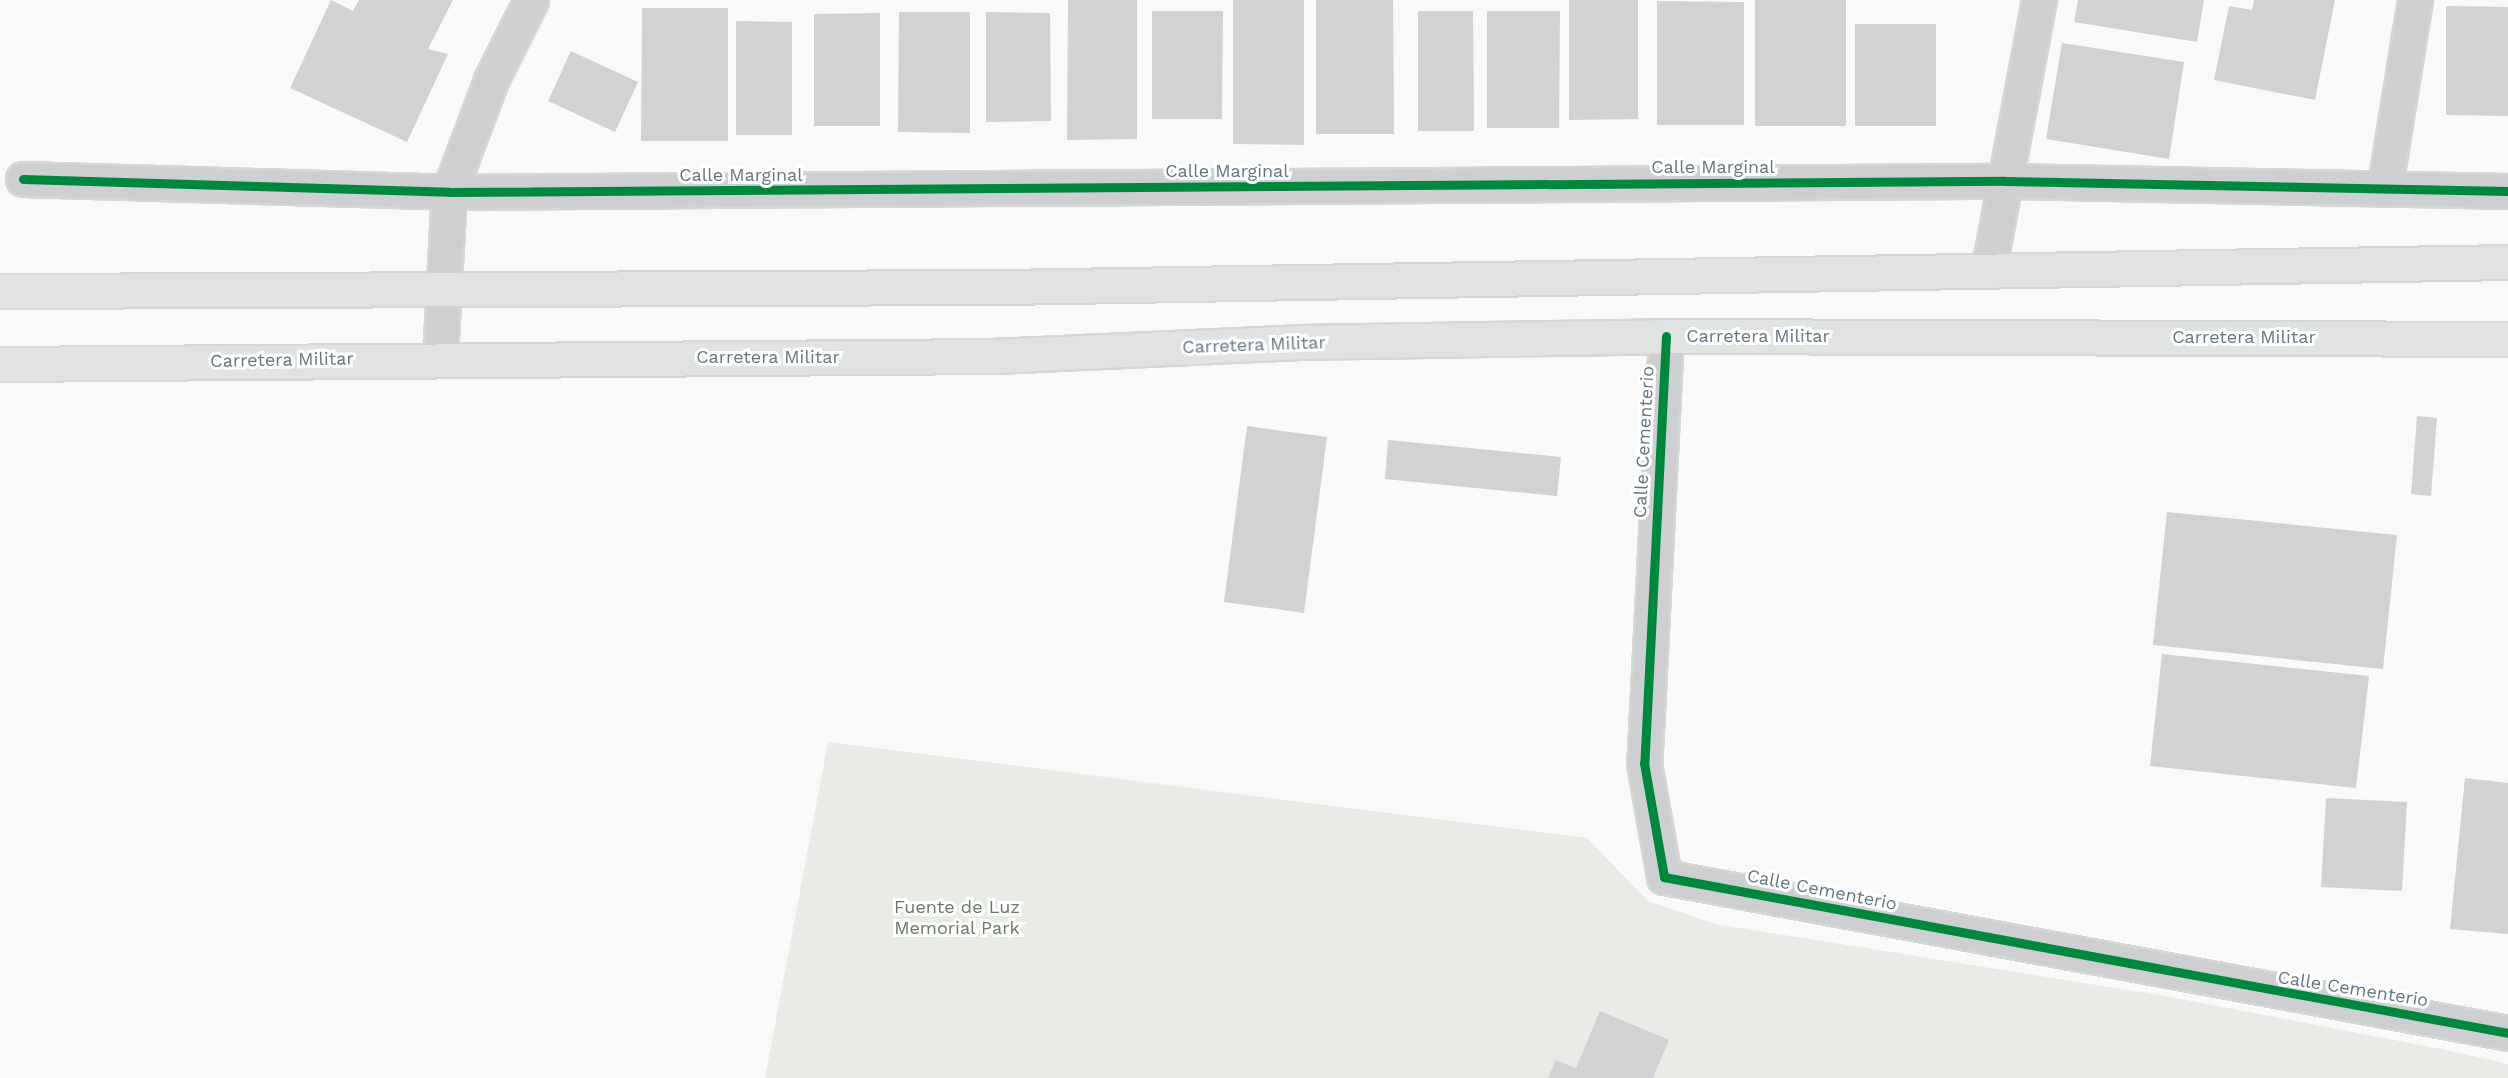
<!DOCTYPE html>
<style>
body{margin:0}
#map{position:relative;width:2508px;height:1078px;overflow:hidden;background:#f9f9f9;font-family:"Work Sans",sans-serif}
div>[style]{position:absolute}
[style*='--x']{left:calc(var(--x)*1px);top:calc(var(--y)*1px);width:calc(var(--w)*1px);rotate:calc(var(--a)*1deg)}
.green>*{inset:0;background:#e8ebe6}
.building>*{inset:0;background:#d0d2d3}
.roads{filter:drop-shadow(2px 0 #d5d6d7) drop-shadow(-2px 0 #d5d6d7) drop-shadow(0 2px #d5d6d7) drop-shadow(0 -2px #d5d6d7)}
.minor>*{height:33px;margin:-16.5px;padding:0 16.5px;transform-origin:16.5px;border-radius:16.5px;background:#cecfd0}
.secondary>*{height:33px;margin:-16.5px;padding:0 16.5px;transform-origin:16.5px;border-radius:16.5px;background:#e1e2e2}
.cycleway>*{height:9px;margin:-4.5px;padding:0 4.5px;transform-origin:4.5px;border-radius:4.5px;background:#00873e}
span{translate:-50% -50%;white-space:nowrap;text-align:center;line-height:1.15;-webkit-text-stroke:6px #fff;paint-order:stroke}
.street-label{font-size:18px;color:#657683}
.park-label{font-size:18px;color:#687a64}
</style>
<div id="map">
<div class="green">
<i style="clip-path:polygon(828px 742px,1587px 838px,1648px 901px,1715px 924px,2165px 996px,2441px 1049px,2508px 1064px,2508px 1078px,765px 1078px)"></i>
</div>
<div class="building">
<i style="clip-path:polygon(331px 0,353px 11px,359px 0,453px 0,428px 49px,448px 54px,407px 142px,290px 88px)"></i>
<i style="clip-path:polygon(1068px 0,1137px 0,1137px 139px,1067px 140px)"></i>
<i style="clip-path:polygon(1233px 0,1304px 0,1304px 145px,1233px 144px)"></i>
<i style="clip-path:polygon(1316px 0,1393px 0,1394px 134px,1316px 134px)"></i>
<i style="clip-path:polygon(1569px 0,1638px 0,1638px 119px,1569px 120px)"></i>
<i style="clip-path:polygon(1755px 0,1846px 0,1846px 126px,1755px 126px)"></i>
<i style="clip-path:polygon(2078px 0,2204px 0,2197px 42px,2074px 22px)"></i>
<i style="clip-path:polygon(2254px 0,2335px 0,2315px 100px,2214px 80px,2229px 6px,2252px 10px)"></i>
<i style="clip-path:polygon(1657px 1px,1744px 2px,1744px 125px,1657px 125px)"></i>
<i style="clip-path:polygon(2446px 6px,2508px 7px,2508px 116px,2446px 115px)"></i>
<i style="clip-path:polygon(642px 8px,728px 8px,728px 141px,641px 141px)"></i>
<i style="clip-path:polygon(1152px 11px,1223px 11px,1222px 119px,1152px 119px)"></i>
<i style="clip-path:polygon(1418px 11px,1473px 11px,1474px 131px,1418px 131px)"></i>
<i style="clip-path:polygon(1487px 11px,1560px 11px,1559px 128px,1487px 128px)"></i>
<i style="clip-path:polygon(899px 12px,970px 12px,970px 133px,898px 132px)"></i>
<i style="clip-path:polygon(986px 12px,1050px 13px,1051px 121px,986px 122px)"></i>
<i style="clip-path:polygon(880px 13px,880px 126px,814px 126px,814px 14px)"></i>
<i style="clip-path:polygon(736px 21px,792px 22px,792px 135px,736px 135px)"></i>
<i style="clip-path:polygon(1855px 24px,1936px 24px,1936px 126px,1855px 126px)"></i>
<i style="clip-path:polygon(2062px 43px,2184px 62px,2169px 159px,2046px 139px)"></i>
<i style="clip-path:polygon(571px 51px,638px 82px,615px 132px,548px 101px)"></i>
<i style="clip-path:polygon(2417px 416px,2437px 418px,2431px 496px,2411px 494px)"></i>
<i style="clip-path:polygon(1247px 426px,1327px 437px,1304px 613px,1224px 602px)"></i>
<i style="clip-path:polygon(1388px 440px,1561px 457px,1557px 496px,1385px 479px)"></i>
<i style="clip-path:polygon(2167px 512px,2397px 535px,2383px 669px,2153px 645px)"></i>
<i style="clip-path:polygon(2162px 654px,2369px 676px,2356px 788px,2150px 766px)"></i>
<i style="clip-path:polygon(2465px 778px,2508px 783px,2508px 934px,2450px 929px)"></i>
<i style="clip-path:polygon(2326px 798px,2407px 802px,2402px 891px,2321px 887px)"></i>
<i style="clip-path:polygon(1600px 1011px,1669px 1040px,1653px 1078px,1548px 1078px,1556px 1060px,1576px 1068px)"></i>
</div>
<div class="roads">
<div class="minor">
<i style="--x:23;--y:179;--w:426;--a:1.7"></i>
<i style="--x:449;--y:192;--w:1556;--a:-0.41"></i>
<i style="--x:2005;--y:181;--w:503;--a:1.14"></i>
<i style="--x:2385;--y:185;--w:187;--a:-80.8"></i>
<i style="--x:1989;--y:267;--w:272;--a:-79.4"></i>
<i style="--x:1666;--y:336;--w:428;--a:92.9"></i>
<i style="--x:1644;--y:763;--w:116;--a:80"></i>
<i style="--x:1664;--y:877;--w:858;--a:10.47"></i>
<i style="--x:440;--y:357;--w:165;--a:-86.9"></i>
<i style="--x:449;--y:192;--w:120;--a:-69.4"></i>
<i style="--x:491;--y:80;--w:89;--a:-63.4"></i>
</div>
<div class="secondary">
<i style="--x:0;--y:291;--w:1003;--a:-0.23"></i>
<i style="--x:1003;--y:287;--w:1505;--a:-0.95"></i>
<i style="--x:0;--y:364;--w:994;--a:-0.46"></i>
<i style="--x:994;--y:356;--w:306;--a:-2.6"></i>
<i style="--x:1300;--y:342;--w:366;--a:-0.9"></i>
<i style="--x:1666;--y:336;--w:842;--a:0.2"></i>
</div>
</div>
<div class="cycleway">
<i style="--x:23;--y:179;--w:426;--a:1.7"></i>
<i style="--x:449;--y:192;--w:1556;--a:-0.41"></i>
<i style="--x:2005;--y:181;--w:503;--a:1.14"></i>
<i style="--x:1666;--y:336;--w:428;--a:92.9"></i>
<i style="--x:1644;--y:763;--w:116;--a:80"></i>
<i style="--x:1664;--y:877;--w:858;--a:10.47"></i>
</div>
<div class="street-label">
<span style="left:1713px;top:167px">Calle Marginal</span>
<span style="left:1227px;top:171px">Calle Marginal</span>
<span style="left:741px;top:175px">Calle Marginal</span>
<span style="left:1758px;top:336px">Carretera Militar</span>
<span style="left:2244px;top:337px">Carretera Militar</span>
<span style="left:1254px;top:345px;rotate:-2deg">Carretera Militar</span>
<span style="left:768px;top:357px">Carretera Militar</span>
<span style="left:282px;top:360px;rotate:-1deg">Carretera Militar</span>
<span style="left:1644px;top:442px;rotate:-87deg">Calle Cementerio</span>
<span style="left:1822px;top:890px;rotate:11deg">Calle Cementerio</span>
<span style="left:2353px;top:989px;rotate:9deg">Calle Cementerio</span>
</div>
<div class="park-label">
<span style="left:957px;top:918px">Fuente de Luz<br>Memorial Park</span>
</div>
</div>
